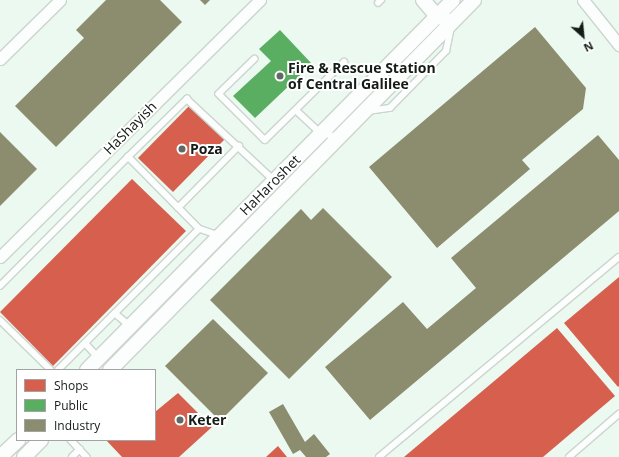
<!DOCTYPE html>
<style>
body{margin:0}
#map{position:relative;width:619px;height:457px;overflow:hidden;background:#ecf9f0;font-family:"Open Sans",sans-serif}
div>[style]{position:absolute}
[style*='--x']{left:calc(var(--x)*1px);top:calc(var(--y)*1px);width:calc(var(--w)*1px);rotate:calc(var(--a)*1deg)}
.shops>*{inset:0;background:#d6604d}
.public>*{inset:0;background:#5aae61}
.industry>*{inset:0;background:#8c8c6e}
.roads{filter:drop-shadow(1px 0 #cbd5ce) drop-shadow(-1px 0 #cbd5ce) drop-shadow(0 1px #cbd5ce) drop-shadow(0 -1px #cbd5ce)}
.service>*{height:5.5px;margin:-2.75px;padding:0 2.75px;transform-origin:2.75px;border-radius:2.75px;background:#fcfefd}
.minor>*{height:11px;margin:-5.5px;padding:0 5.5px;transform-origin:5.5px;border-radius:5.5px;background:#fcfefd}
.tertiary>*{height:14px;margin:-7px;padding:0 7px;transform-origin:7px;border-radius:7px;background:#fcfefd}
.dots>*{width:11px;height:11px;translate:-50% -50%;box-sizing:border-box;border:2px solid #fff;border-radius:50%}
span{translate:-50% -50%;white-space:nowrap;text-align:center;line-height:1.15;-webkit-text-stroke:4px #fff;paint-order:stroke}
.poi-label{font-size:14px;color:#141c17;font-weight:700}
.left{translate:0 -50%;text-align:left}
.street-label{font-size:14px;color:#141c17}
.legend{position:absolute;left:16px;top:369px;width:140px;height:72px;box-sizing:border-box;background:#fff;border:1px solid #a1a4a2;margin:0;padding:5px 7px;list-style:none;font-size:12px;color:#141c17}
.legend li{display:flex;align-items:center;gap:8px;height:20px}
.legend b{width:20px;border:1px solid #a1a4a2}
.north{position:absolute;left:563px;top:16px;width:40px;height:40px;-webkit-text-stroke:3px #fff;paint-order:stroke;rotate:153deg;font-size:11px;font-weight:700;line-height:16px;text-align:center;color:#141c17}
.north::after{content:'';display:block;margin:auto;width:14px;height:18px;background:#141c17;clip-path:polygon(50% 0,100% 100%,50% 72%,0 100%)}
</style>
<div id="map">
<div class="shops">
<i style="clip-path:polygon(190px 105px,225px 139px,173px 192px,138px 158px)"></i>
<i style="clip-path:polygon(132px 179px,186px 231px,53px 366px,0 312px)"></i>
<i style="clip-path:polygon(619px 277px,619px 386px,618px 387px,564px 323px)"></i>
<i style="clip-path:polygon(557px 328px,615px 396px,543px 457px,404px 457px)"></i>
<i style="clip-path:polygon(178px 393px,212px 427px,179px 457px,122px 457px,106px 440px,155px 440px,155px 412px)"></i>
<i style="clip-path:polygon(278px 446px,287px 457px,266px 457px)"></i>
</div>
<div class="public">
<i style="clip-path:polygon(280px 30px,312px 64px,255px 118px,233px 96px,271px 61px,259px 49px)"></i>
</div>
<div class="industry">
<i style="clip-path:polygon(106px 0,160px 0,182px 22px,56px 147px,15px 106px,84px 38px,76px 30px)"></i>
<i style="clip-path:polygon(200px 0,210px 0,205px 5px)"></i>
<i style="clip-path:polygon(535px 27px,586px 88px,583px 109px,522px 160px,530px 169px,437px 248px,369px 167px)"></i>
<i style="clip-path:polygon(0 132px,37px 169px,0 206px)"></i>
<i style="clip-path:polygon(598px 135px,619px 160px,619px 211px,370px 420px,325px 367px,403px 302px,427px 329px,476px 288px,451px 258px)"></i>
<i style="clip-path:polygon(323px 208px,392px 277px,289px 379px,210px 300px,301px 209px,311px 220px)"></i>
<i style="clip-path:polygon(213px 319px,268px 373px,220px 421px,165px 366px)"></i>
<i style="clip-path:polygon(283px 404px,305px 442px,314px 434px,330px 454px,326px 457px,306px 457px,300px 450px,293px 454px,269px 412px)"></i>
</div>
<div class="roads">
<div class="service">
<i style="--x:378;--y:3;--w:4;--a:-45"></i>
<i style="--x:255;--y:59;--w:50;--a:135.8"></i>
<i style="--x:219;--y:94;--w:65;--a:45"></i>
<i style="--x:265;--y:140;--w:111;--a:-44.6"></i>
<i style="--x:296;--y:110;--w:34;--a:43"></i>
<i style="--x:321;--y:133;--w:17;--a:13"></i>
<i style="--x:368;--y:111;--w:22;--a:-8"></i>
<i style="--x:390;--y:108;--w:80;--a:-45.5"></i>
<i style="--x:446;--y:51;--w:24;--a:-78"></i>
<i style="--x:178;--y:208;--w:87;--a:-45.5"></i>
<i style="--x:219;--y:236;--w:21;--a:-161"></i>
<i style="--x:199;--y:229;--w:101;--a:-134.6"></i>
<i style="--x:128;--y:157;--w:83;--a:-44.5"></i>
<i style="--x:187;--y:99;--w:119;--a:43"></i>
<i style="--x:0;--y:286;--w:182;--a:-45.2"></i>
<i style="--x:115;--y:313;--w:20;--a:41"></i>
<i style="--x:0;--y:320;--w:71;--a:44.4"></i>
<i style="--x:85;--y:343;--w:19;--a:47"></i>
<i style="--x:58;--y:370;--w:199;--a:-45"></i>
<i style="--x:71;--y:440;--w:23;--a:47"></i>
<i style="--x:72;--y:457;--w:11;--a:-45"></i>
<i style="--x:379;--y:457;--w:312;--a:-39.8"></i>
<i style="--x:569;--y:457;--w:66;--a:-40.7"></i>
</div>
<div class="minor">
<i style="--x:583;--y:0;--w:58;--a:51.3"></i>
<i style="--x:0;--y:59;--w:84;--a:-44.5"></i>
<i style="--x:0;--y:257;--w:366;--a:-44.7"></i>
</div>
<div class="tertiary">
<i style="--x:423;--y:0;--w:21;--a:49"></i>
<i style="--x:437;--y:16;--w:9;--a:21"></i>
<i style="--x:87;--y:370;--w:520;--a:-45.31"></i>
<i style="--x:110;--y:370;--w:519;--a:-45.47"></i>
<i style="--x:0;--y:457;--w:25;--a:-43"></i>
<i style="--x:24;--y:457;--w:24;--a:-45"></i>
</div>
</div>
<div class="dots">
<i style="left:280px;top:76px;background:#606963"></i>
<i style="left:182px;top:149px;background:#606963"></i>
<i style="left:180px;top:420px;background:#606963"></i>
</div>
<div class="poi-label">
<span class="left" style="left:288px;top:76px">Fire &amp; Rescue Station<br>of Central Galilee</span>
<span class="left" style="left:190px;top:149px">Poza</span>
<span class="left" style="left:188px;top:420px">Keter</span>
</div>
<div class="street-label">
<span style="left:130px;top:128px;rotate:-45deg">HaShayish</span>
<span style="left:270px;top:185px;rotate:-45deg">HaHaroshet</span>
</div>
<ul class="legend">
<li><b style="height:11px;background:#d6604d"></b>Shops</li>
<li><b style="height:11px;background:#5aae61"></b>Public</li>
<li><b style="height:11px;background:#8c8c6e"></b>Industry</li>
</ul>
<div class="north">N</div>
</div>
